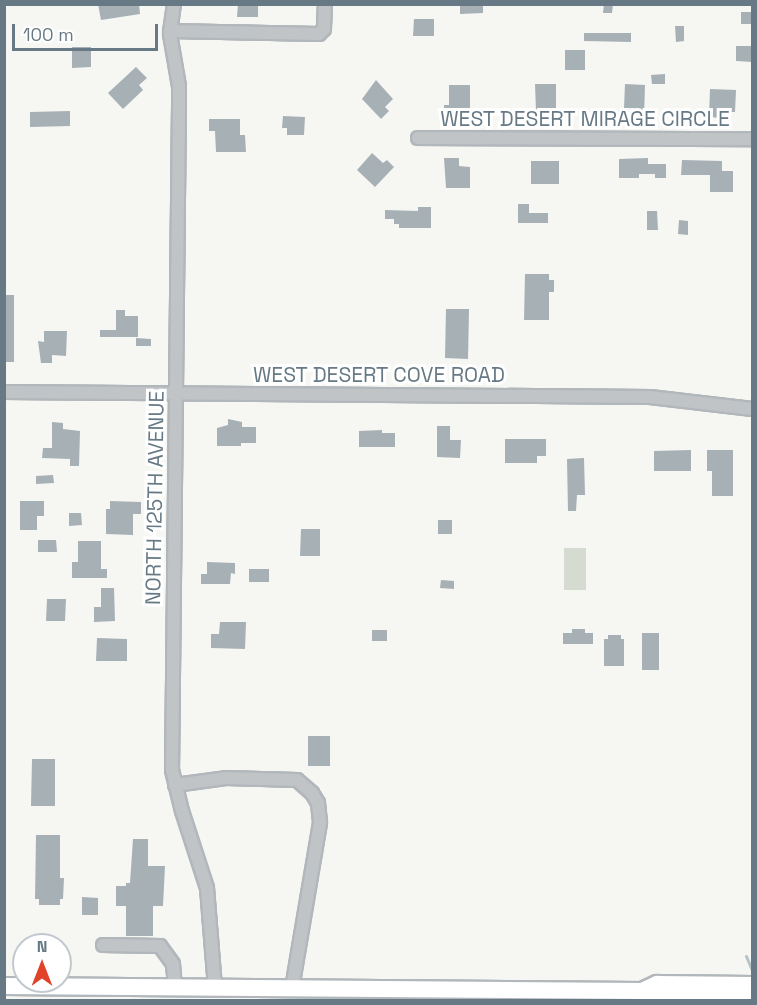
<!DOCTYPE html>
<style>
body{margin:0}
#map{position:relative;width:757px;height:1005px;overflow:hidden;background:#f6f6f3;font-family:"Space Grotesk",sans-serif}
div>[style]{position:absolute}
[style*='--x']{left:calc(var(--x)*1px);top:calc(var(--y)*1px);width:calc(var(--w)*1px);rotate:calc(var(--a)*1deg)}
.green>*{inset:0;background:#d6dbd2}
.stream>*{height:3px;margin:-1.5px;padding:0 1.5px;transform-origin:1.5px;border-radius:1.5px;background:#b6c4c7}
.building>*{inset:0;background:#a6b0b5}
.roads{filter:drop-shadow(2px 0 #b1b7ba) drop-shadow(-2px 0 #b1b7ba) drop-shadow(0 2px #b1b7ba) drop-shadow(0 -2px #b1b7ba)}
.minor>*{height:12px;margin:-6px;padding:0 6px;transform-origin:6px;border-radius:6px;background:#c0c4c7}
.major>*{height:16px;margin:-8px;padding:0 8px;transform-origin:8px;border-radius:8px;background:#fff}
span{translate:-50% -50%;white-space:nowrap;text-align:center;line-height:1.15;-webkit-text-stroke:6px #fff;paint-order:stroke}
.street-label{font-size:21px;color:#667984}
.frame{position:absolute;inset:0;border:6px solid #667984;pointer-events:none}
.north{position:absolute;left:12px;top:933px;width:60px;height:60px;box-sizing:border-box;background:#fff;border:2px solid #c2c9ce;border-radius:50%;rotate:0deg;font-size:16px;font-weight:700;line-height:24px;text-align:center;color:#667984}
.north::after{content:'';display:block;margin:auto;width:21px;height:27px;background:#e04329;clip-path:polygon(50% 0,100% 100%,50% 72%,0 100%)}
.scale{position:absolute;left:12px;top:24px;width:146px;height:27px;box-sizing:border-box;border:3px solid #667984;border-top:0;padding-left:8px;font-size:18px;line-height:21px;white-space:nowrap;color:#667984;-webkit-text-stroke:4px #fff;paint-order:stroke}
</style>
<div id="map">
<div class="green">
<i style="clip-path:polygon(564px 548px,586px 548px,586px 590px,564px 590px)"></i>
</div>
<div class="stream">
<i style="--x:746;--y:956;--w:15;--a:67"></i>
</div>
<div class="building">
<i style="clip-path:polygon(98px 4px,139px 4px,140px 14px,101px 20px)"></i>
<i style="clip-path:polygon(238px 4px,258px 4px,258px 17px,237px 17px)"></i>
<i style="clip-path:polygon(460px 4px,483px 4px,483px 13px,460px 14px)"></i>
<i style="clip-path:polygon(604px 4px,613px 4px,612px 13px,603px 13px)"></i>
<i style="clip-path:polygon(741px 12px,753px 12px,753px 24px,741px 24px)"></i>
<i style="clip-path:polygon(414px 19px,434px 19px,434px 36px,413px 36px)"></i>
<i style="clip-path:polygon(675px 26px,684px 26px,684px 41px,676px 42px)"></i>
<i style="clip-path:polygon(584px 33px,631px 33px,631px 42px,584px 41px)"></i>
<i style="clip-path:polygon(736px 46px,753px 46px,753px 62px,736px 61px)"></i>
<i style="clip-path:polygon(72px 47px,91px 47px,91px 67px,72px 68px)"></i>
<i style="clip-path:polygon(565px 50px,585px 50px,585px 70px,565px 70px)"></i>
<i style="clip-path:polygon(136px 67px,147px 78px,139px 85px,143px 90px,123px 109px,108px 93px)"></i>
<i style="clip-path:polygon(665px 74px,665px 84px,652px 84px,651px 75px)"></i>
<i style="clip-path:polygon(376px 80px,393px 99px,385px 107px,389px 111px,381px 119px,362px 99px)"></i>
<i style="clip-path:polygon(535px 84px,556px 84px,556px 116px,545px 116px,545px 111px,536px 111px)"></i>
<i style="clip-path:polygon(625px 84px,645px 85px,644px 117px,633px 117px,634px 108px,624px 108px)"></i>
<i style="clip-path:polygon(449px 85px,470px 85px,470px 111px,459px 111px,459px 115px,444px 115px,444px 105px,449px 105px)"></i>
<i style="clip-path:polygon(710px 89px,736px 90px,735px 112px,721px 112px,721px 118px,709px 117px)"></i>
<i style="clip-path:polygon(70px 111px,70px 126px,30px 127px,30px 112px)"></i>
<i style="clip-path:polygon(283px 116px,305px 117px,304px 135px,287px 135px,287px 128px,282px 128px)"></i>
<i style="clip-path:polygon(209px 119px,240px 119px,240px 135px,245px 135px,246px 152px,216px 152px,215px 131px,209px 131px)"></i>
<i style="clip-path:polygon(372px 153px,383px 163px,387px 160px,394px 167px,375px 187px,357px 170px)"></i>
<i style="clip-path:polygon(444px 158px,459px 158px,459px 166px,470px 167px,470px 188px,446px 188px)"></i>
<i style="clip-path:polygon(648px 158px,648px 164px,666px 164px,666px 178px,655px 178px,655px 174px,639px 174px,639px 178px,619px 178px,619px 159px)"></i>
<i style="clip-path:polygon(682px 160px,722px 161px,722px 171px,733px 171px,733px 192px,710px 192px,710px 175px,681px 175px)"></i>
<i style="clip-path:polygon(531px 161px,559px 161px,559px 184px,531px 184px)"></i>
<i style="clip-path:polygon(518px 204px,529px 204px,529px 213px,548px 213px,548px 223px,518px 223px)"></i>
<i style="clip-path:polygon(418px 207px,431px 207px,431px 228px,399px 228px,399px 224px,394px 224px,394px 219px,385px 219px,385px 210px,418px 211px)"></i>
<i style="clip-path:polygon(647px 211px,657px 211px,658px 230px,647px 230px)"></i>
<i style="clip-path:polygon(679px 220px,688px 221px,688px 235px,678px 234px)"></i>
<i style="clip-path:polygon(525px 274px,549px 274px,549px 280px,554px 280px,554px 292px,549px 292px,549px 320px,524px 320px)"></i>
<i style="clip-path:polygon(4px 295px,14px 295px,14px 362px,5px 362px)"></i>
<i style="clip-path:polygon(446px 309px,469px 309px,468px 359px,445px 358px)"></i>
<i style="clip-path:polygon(116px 310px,125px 310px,125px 316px,138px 316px,138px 337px,100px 337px,100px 330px,116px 330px)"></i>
<i style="clip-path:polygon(44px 331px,67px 331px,66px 356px,52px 355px,52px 363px,41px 363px,38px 341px,44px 342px)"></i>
<i style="clip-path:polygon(136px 338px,151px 339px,151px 346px,136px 346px)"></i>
<i style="clip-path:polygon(228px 419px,242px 422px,242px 427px,256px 427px,256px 443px,241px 443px,241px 446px,217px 446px,217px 428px,228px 425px)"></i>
<i style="clip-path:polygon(52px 422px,63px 423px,63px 429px,80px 431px,79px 466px,70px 466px,70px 459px,42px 458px,43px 448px,52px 448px)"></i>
<i style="clip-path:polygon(437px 426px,450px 426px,450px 440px,461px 440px,460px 458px,437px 457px)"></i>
<i style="clip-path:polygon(382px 430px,382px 433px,395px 433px,395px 447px,359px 447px,359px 431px)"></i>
<i style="clip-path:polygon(505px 439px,546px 439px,546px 456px,537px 456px,537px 463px,505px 463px)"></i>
<i style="clip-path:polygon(691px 450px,691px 471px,654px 471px,654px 451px)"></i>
<i style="clip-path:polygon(707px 450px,733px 450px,733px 496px,712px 496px,712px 471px,707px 471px)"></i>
<i style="clip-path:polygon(584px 458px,585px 495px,577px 495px,576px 511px,568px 511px,567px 459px)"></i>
<i style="clip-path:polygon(53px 475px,54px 483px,36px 484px,36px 476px)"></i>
<i style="clip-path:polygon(20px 501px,44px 501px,44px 516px,37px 516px,37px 530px,20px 530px)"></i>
<i style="clip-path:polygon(110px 501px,141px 502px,141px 514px,133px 514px,133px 535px,106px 534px,106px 509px,110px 509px)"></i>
<i style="clip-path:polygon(69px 513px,81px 513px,82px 525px,69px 526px)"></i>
<i style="clip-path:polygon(438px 520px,452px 520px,452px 534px,438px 534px)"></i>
<i style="clip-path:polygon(301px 529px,320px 529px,320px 556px,300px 556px)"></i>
<i style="clip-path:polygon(38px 540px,56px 540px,57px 552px,38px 552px)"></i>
<i style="clip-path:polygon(78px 541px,101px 541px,101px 569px,107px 569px,107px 578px,72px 578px,72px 562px,78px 562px)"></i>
<i style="clip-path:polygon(207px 562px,235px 563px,235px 574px,231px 573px,230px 584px,201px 584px,201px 574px,207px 574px)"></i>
<i style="clip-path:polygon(249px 569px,269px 569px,269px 582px,249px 582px)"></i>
<i style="clip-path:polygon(441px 580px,454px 581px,454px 589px,440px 588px)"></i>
<i style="clip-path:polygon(101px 588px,114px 588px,115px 621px,94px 622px,94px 607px,101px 607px)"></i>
<i style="clip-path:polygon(47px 599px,66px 599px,65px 621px,46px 621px)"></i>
<i style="clip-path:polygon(220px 622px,246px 622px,245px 649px,211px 648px,211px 634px,219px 634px)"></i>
<i style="clip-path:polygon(572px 629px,585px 629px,585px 633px,593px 633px,593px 644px,563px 644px,563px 633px,572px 633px)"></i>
<i style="clip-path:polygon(372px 630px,387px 630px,387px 641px,372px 641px)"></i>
<i style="clip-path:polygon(642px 633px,659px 633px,659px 670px,642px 670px)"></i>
<i style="clip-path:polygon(608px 635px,621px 635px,621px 639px,624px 639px,624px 666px,604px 666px,604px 639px,608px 639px)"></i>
<i style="clip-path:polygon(97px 638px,127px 639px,127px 661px,96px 661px)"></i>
<i style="clip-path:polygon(308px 736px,330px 736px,330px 766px,308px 766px)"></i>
<i style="clip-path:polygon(32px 759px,55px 759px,55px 806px,31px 806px)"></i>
<i style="clip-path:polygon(36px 835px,60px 835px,60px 878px,64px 878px,63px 899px,60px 899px,60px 905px,39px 905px,39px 899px,35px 899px)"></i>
<i style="clip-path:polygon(133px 839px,148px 839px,148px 866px,165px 866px,163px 906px,153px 906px,153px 936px,126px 936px,126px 906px,116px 906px,116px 886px,126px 886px,126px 883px,130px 883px)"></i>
<i style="clip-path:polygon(82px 897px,98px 898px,98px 915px,82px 915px)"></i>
</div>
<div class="roads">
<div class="minor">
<i style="--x:174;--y:4;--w:30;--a:98"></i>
<i style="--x:170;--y:34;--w:53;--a:80.2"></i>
<i style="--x:179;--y:86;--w:19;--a:90"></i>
<i style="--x:179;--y:105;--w:665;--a:90.6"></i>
<i style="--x:172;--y:770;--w:42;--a:76.3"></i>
<i style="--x:182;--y:811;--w:81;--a:72"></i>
<i style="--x:207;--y:888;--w:100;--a:85.4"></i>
<i style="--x:170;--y:31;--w:149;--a:1.2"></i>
<i style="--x:319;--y:34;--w:7;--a:-45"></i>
<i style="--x:324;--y:29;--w:25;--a:-88"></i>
<i style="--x:418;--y:138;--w:334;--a:0.2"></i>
<i style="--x:4;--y:392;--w:646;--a:0.44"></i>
<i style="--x:650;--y:397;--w:103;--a:6.7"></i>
<i style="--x:175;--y:785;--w:51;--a:-7.8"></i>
<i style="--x:226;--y:778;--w:71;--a:1.6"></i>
<i style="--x:297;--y:780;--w:20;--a:41"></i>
<i style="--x:312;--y:793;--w:12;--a:59"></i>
<i style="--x:318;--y:803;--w:20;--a:84"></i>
<i style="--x:320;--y:823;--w:167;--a:99.6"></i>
<i style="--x:103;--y:945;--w:57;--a:1"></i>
<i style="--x:160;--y:946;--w:22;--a:54"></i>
<i style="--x:173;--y:964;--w:23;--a:85"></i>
</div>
<div class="major">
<i style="--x:4;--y:986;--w:638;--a:0.45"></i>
<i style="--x:642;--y:991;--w:19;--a:21"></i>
<i style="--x:660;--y:998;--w:92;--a:0.6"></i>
<i style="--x:642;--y:991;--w:17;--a:-25"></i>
<i style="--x:657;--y:984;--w:95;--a:0.6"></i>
</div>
</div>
<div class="street-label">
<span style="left:585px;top:119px">WEST DESERT MIRAGE CIRCLE</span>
<span style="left:379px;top:375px">WEST DESERT COVE ROAD</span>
<span style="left:155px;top:498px;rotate:-89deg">NORTH 125TH AVENUE</span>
</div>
<div class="frame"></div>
<div class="north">N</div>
<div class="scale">100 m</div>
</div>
